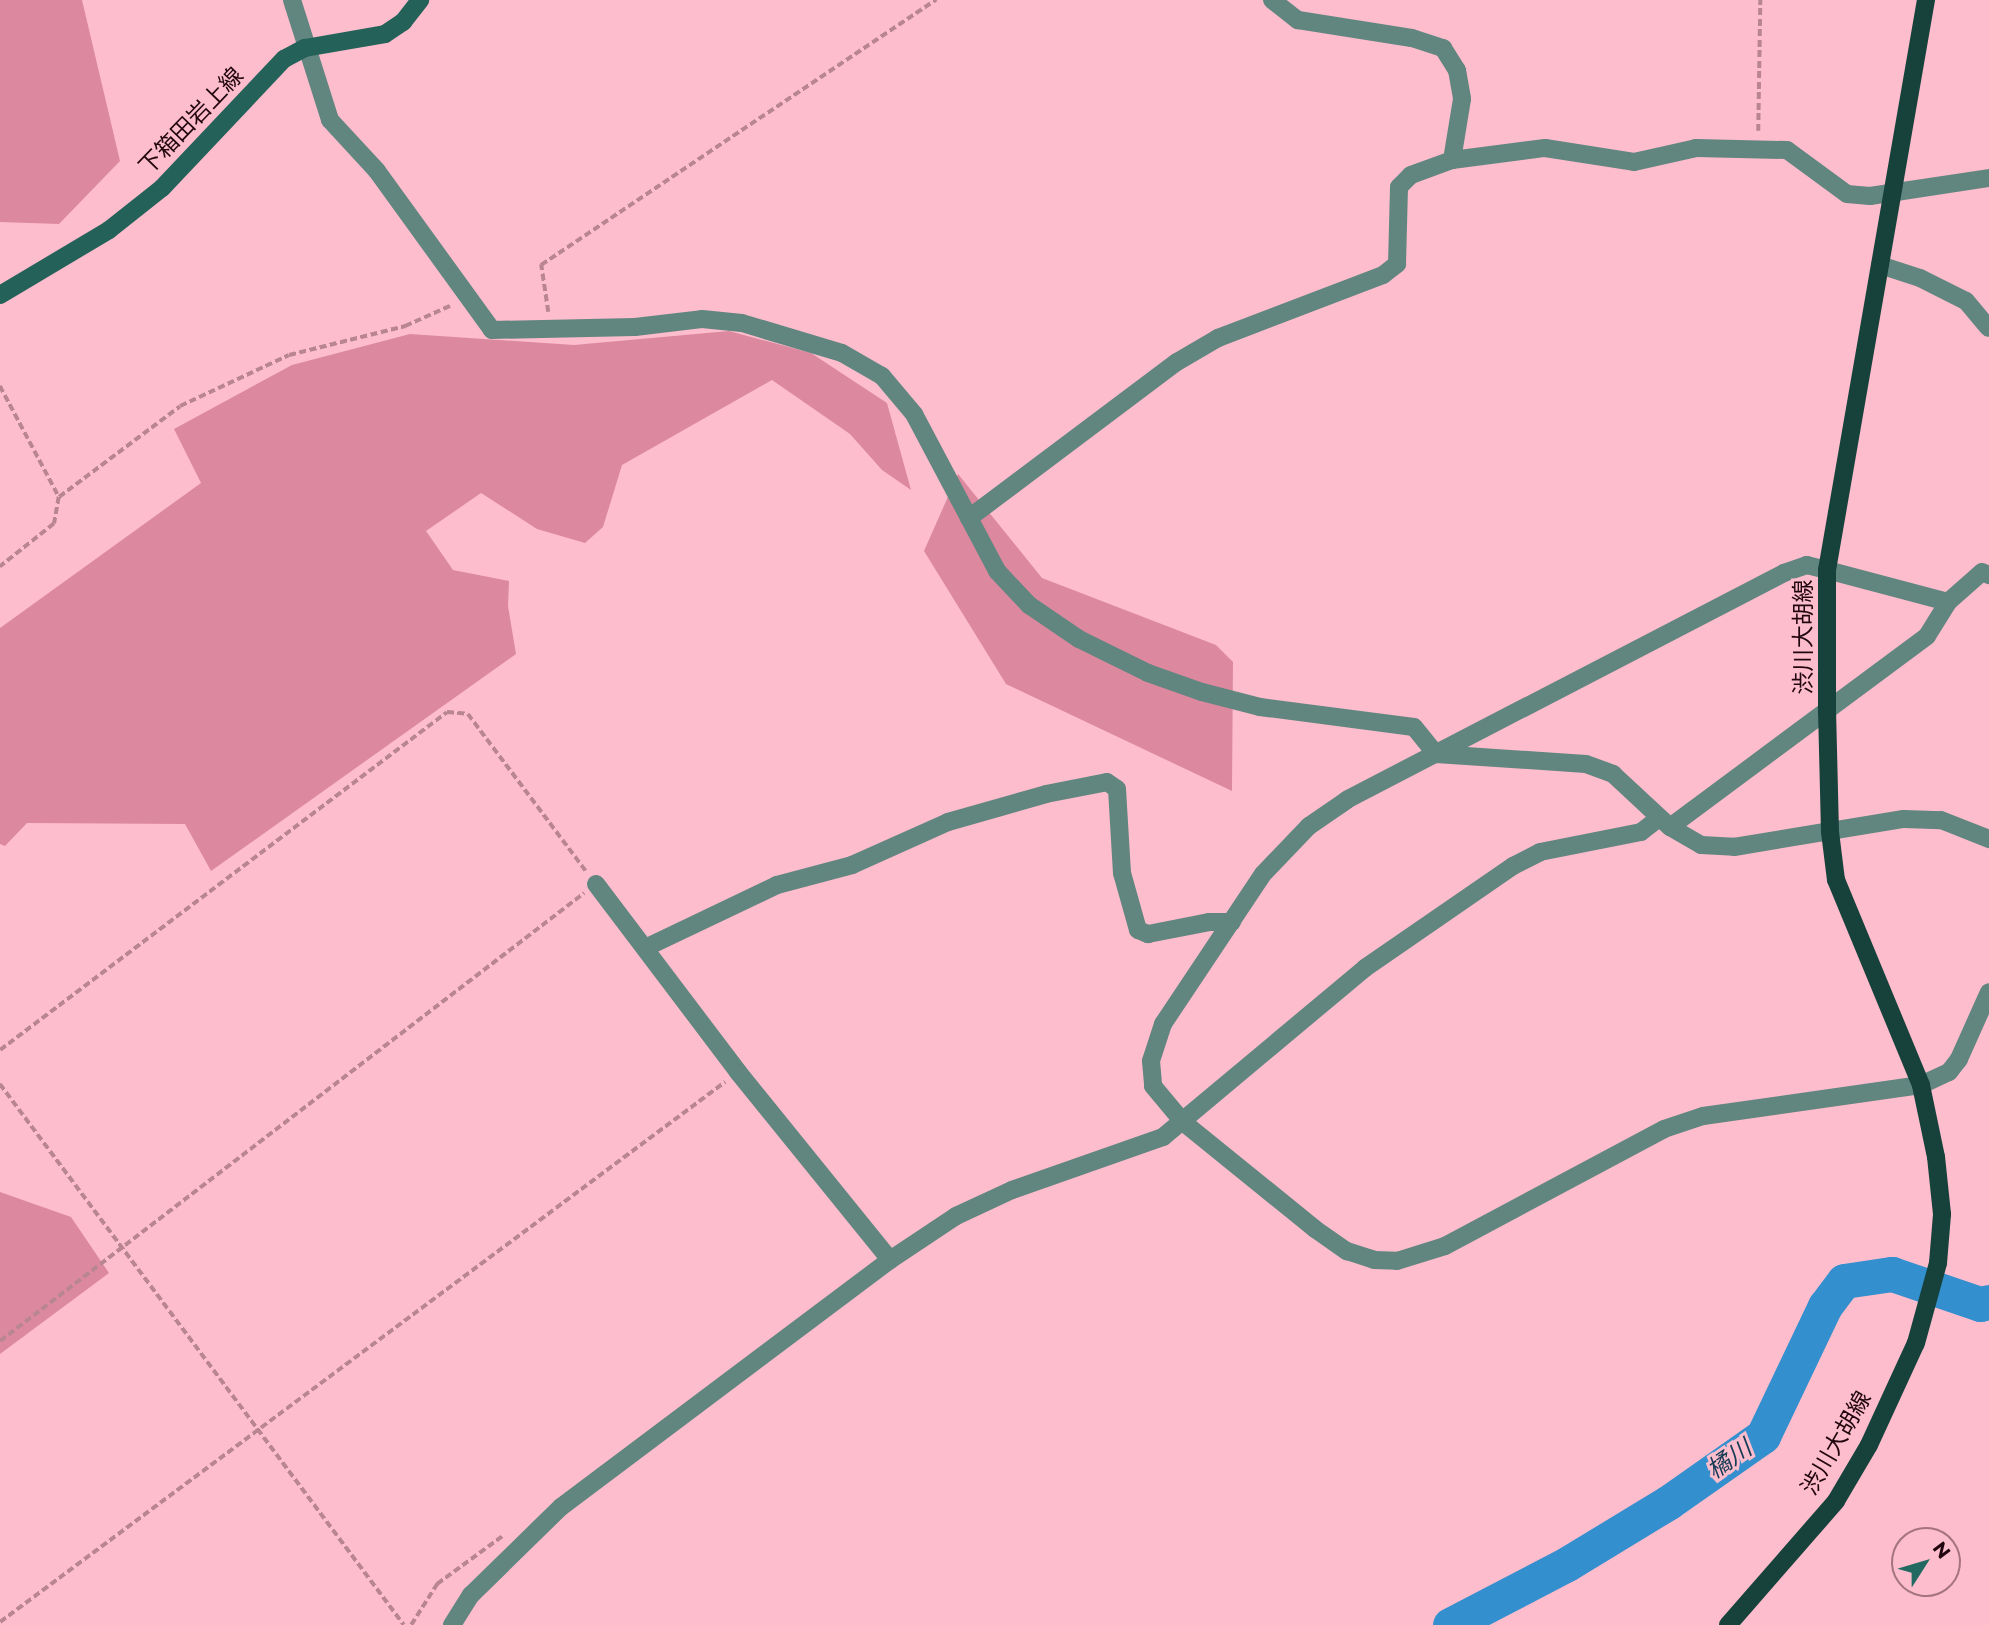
<!DOCTYPE html>
<meta charset="utf-8">
<style>
body{margin:0}
#map{position:relative;width:1989px;height:1625px;overflow:hidden;background:#fdbdcd;font-family:Montserrat,"Noto Sans JP",sans-serif}
div>[style]{position:absolute}
[style*='--x']{left:calc(var(--x)*1px);top:calc(var(--y)*1px);width:calc(var(--w)*1px);rotate:calc(var(--a)*1deg)}
.green>*{inset:0;background:#dc899f}
.river>*{height:35px;margin:-17.5px;padding:0 17.5px;transform-origin:17.5px;border-radius:17.5px;background:#338fcd}
.path>*{height:3.5px;margin-top:-1.75px;transform-origin:0;background:repeating-linear-gradient(90deg,#b98592 0 7px,transparent 0 10.5px)}
.minor>*{height:18px;margin:-9px;padding:0 9px;transform-origin:9px;border-radius:9px;background:#61867f}
.tertiary>*{height:18px;margin:-9px;padding:0 9px;transform-origin:9px;border-radius:9px;background:#61867f}
.secondary>*{height:18px;margin:-9px;padding:0 9px;transform-origin:9px;border-radius:9px;background:#236159}
.primary>*{height:18px;margin:-9px;padding:0 9px;transform-origin:9px;border-radius:9px;background:#17423c}
span{translate:-50% -50%;white-space:nowrap;text-align:center;line-height:1.15;-webkit-text-stroke:6px #fdbdcd;paint-order:stroke}
.street-label{font-size:23px;color:#21060f}
.water-label{font-size:24px;color:#173c56;font-style:italic}
.north{position:absolute;left:1891px;top:1527px;width:70px;height:70px;box-sizing:border-box;background:#fdbdcd;border:2px solid #a57481;border-radius:50%;rotate:53deg;font-size:19px;font-weight:700;line-height:28px;text-align:center;color:#21060f}
.north::after{content:'';display:block;margin:auto;width:24px;height:32px;background:#226a61;clip-path:polygon(50% 0,100% 100%,50% 72%,0 100%)}
</style>
<div id="map">
<div class="green">
<i style="clip-path:polygon(0 0,82px 0,120px 161px,59px 224px,0 222px)"></i>
<i style="clip-path:polygon(729px 331px,811px 353px,887px 403px,911px 490px,882px 470px,850px 434px,772px 380px,622px 465px,603px 527px,585px 543px,537px 529px,481px 493px,426px 531px,453px 570px,509px 581px,508px 606px,516px 654px,211px 871px,185px 824px,27px 823px,5px 846px,0 844px,0 628px,201px 483px,174px 429px,292px 365px,410px 334px,574px 345px)"></i>
<i style="clip-path:polygon(958px 474px,1042px 578px,1216px 645px,1233px 662px,1232px 791px,1006px 684px,924px 551px)"></i>
<i style="clip-path:polygon(0 1192px,71px 1217px,109px 1273px,0 1354px)"></i>
</div>
<div class="river">
<i style="--x:1450;--y:1625;--w:132;--a:-27.5"></i>
<i style="--x:1567;--y:1564;--w:119;--a:-31.3"></i>
<i style="--x:1669;--y:1502;--w:115;--a:-35.1"></i>
<i style="--x:1763;--y:1436;--w:144;--a:-64.5"></i>
<i style="--x:1825;--y:1306;--w:31;--a:-53"></i>
<i style="--x:1844;--y:1281;--w:49;--a:-8.3"></i>
<i style="--x:1892;--y:1274;--w:93;--a:18.8"></i>
<i style="--x:1980;--y:1304;--w:9;--a:-13"></i>
</div>
<div class="path">
<i style="--x:1758;--y:131;--w:131;--a:-89.1"></i>
<i style="--x:548;--y:312;--w:48;--a:-98.5"></i>
<i style="--x:541;--y:265;--w:476;--a:-33.9"></i>
<i style="--x:0;--y:386;--w:126;--a:62"></i>
<i style="--x:59;--y:497;--w:27;--a:100"></i>
<i style="--x:54;--y:524;--w:69;--a:141.5"></i>
<i style="--x:59;--y:497;--w:151;--a:-36.9"></i>
<i style="--x:180;--y:406;--w:120;--a:-25.1"></i>
<i style="--x:289;--y:355;--w:120;--a:-14"></i>
<i style="--x:405;--y:326;--w:51;--a:-24.1"></i>
<i style="--x:0;--y:1050;--w:560;--a:-37.09"></i>
<i style="--x:447;--y:712;--w:21;--a:5"></i>
<i style="--x:468;--y:714;--w:196;--a:53.1"></i>
<i style="--x:0;--y:1084;--w:675;--a:53.25"></i>
<i style="--x:0;--y:1341;--w:736;--a:-37.49"></i>
<i style="--x:0;--y:1622;--w:904;--a:-36.68"></i>
<i style="--x:411;--y:1625;--w:49;--a:-57.6"></i>
<i style="--x:437;--y:1584;--w:83;--a:-36.2"></i>
</div>
<div class="minor">
<i style="--x:292;--y:0;--w:126;--a:72.4"></i>
<i style="--x:330;--y:120;--w:69;--a:47.3"></i>
<i style="--x:377;--y:171;--w:196;--a:54.1"></i>
<i style="--x:492;--y:330;--w:143;--a:-1.2"></i>
<i style="--x:635;--y:327;--w:67;--a:-6.8"></i>
<i style="--x:702;--y:319;--w:40;--a:5.7"></i>
<i style="--x:742;--y:323;--w:104;--a:16.7"></i>
<i style="--x:842;--y:353;--w:46;--a:29.9"></i>
<i style="--x:882;--y:376;--w:50;--a:49.9"></i>
<i style="--x:914;--y:414;--w:178;--a:62.1"></i>
<i style="--x:997;--y:571;--w:47;--a:46.7"></i>
<i style="--x:1029;--y:605;--w:60;--a:34.2"></i>
<i style="--x:1079;--y:639;--w:77;--a:26.2"></i>
<i style="--x:1148;--y:673;--w:57;--a:19.4"></i>
<i style="--x:1202;--y:692;--w:60;--a:14.5"></i>
<i style="--x:1260;--y:707;--w:155;--a:7.4"></i>
<i style="--x:1414;--y:727;--w:35;--a:51"></i>
<i style="--x:1436;--y:754;--w:150;--a:3.8"></i>
<i style="--x:1586;--y:764;--w:29;--a:20"></i>
<i style="--x:1613;--y:774;--w:78;--a:42.9"></i>
<i style="--x:1670;--y:827;--w:36;--a:30"></i>
<i style="--x:1701;--y:845;--w:33;--a:3"></i>
<i style="--x:1734;--y:847;--w:172;--a:-9.4"></i>
<i style="--x:1904;--y:819;--w:37;--a:2"></i>
<i style="--x:1941;--y:820;--w:52;--a:21.6"></i>
<i style="--x:1272;--y:0;--w:33;--a:38"></i>
<i style="--x:1298;--y:20;--w:115;--a:9"></i>
<i style="--x:1412;--y:38;--w:33;--a:18"></i>
<i style="--x:1443;--y:48;--w:26;--a:58"></i>
<i style="--x:1457;--y:70;--w:29;--a:80"></i>
<i style="--x:1462;--y:99;--w:62;--a:99.3"></i>
<i style="--x:1452;--y:160;--w:94;--a:-7.4"></i>
<i style="--x:1545;--y:148;--w:90;--a:8.9"></i>
<i style="--x:1634;--y:162;--w:64;--a:-12.7"></i>
<i style="--x:1696;--y:148;--w:91;--a:1.3"></i>
<i style="--x:1787;--y:150;--w:74;--a:36.3"></i>
<i style="--x:1847;--y:194;--w:23;--a:5"></i>
<i style="--x:1870;--y:196;--w:120;--a:-8.6"></i>
<i style="--x:1880;--y:265;--w:42;--a:18"></i>
<i style="--x:1920;--y:278;--w:51;--a:26.6"></i>
<i style="--x:1966;--y:301;--w:35;--a:50"></i>
<i style="--x:969;--y:518;--w:260;--a:-36.9"></i>
<i style="--x:1177;--y:362;--w:48;--a:-30.3"></i>
<i style="--x:1218;--y:338;--w:177;--a:-20.9"></i>
<i style="--x:1383;--y:275;--w:18;--a:-38"></i>
<i style="--x:1397;--y:264;--w:77;--a:-88.5"></i>
<i style="--x:1399;--y:187;--w:17;--a:-45"></i>
<i style="--x:1411;--y:175;--w:44;--a:-20.1"></i>
<i style="--x:1827;--y:570;--w:125;--a:14.8"></i>
<i style="--x:1670;--y:827;--w:320;--a:-36.6"></i>
<i style="--x:1927;--y:636;--w:40;--a:-58"></i>
<i style="--x:1948;--y:602;--w:45;--a:-41.4"></i>
<i style="--x:1982;--y:572;--w:8;--a:23"></i>
<i style="--x:596;--y:884;--w:236;--a:52.9"></i>
<i style="--x:738;--y:1072;--w:242;--a:51"></i>
<i style="--x:645;--y:948;--w:146;--a:-25.5"></i>
<i style="--x:777;--y:885;--w:78;--a:-14.9"></i>
<i style="--x:852;--y:865;--w:105;--a:-24.1"></i>
<i style="--x:948;--y:822;--w:102;--a:-15.9"></i>
<i style="--x:1046;--y:794;--w:62;--a:-11.1"></i>
<i style="--x:1107;--y:782;--w:12;--a:35"></i>
<i style="--x:1117;--y:789;--w:84;--a:86.6"></i>
<i style="--x:1122;--y:873;--w:59;--a:74.3"></i>
<i style="--x:1138;--y:930;--w:11;--a:22"></i>
<i style="--x:1148;--y:934;--w:62;--a:-11.1"></i>
<i style="--x:1209;--y:922;--w:23;--a:0"></i>
<i style="--x:1921;--y:1085;--w:31;--a:-25"></i>
<i style="--x:1949;--y:1072;--w:16;--a:-52"></i>
<i style="--x:1959;--y:1059;--w:73;--a:-65.9"></i>
<i style="--x:452;--y:1625;--w:36;--a:-58"></i>
<i style="--x:471;--y:1595;--w:126;--a:-44.4"></i>
<i style="--x:561;--y:1507;--w:411;--a:-36.9"></i>
<i style="--x:890;--y:1260;--w:79;--a:-33.7"></i>
<i style="--x:956;--y:1216;--w:62;--a:-24.9"></i>
<i style="--x:1012;--y:1190;--w:160;--a:-19.3"></i>
<i style="--x:1163;--y:1137;--w:263;--a:-39.9"></i>
<i style="--x:1365;--y:968;--w:180;--a:-34.6"></i>
<i style="--x:1513;--y:866;--w:30;--a:-27"></i>
<i style="--x:1540;--y:852;--w:103;--a:-11.2"></i>
<i style="--x:1641;--y:832;--w:23;--a:-38"></i>
</div>
<div class="tertiary">
<i style="--x:1827;--y:570;--w:21;--a:-166"></i>
<i style="--x:1807;--y:565;--w:24;--a:161"></i>
<i style="--x:1784;--y:573;--w:492;--a:152.6"></i>
<i style="--x:1347;--y:800;--w:46;--a:145.6"></i>
<i style="--x:1309;--y:826;--w:66;--a:133.8"></i>
<i style="--x:1263;--y:874;--w:180;--a:123.7"></i>
<i style="--x:1163;--y:1024;--w:39;--a:108"></i>
<i style="--x:1151;--y:1061;--w:25;--a:85"></i>
<i style="--x:1153;--y:1086;--w:47;--a:50.2"></i>
<i style="--x:1183;--y:1122;--w:170;--a:39"></i>
<i style="--x:1315;--y:1229;--w:39;--a:35"></i>
<i style="--x:1347;--y:1251;--w:28;--a:18"></i>
<i style="--x:1374;--y:1260;--w:23;--a:2"></i>
<i style="--x:1397;--y:1261;--w:50;--a:-17.4"></i>
<i style="--x:1445;--y:1246;--w:248;--a:-28.1"></i>
<i style="--x:1664;--y:1129;--w:41;--a:-18.4"></i>
<i style="--x:1703;--y:1116;--w:220;--a:-8.1"></i>
</div>
<div class="secondary">
<i style="--x:0;--y:295;--w:127;--a:-30.8"></i>
<i style="--x:109;--y:230;--w:68;--a:-38.4"></i>
<i style="--x:162;--y:188;--w:178;--a:-46.6"></i>
<i style="--x:284;--y:59;--w:24;--a:-28"></i>
<i style="--x:305;--y:48;--w:81;--a:-9.9"></i>
<i style="--x:385;--y:34;--w:22;--a:-34"></i>
<i style="--x:403;--y:22;--w:28;--a:-52"></i>
</div>
<div class="primary">
<i style="--x:1728;--y:1625;--w:164;--a:-48.9"></i>
<i style="--x:1836;--y:1501;--w:65;--a:-59.5"></i>
<i style="--x:1869;--y:1445;--w:112;--a:-65.3"></i>
<i style="--x:1916;--y:1343;--w:83;--a:-74.6"></i>
<i style="--x:1938;--y:1263;--w:49;--a:-85.3"></i>
<i style="--x:1942;--y:1214;--w:57;--a:-96"></i>
<i style="--x:1936;--y:1157;--w:74;--a:-101.8"></i>
<i style="--x:1921;--y:1085;--w:222;--a:-112.5"></i>
<i style="--x:1836;--y:880;--w:48;--a:-97.1"></i>
<i style="--x:1830;--y:832;--w:119;--a:-91.4"></i>
<i style="--x:1827;--y:713;--w:143;--a:-90"></i>
<i style="--x:1827;--y:570;--w:579;--a:-80.15"></i>
</div>
<div class="street-label">
<span style="left:191px;top:121px;rotate:-46deg">下箱田岩上線</span>
<span style="left:1803px;top:637px;rotate:-90deg">渋川大胡線</span>
<span style="left:1836px;top:1443px;rotate:-60deg">渋川大胡線</span>
</div>
<div class="water-label">
<span style="left:1729px;top:1459px;rotate:-35deg">橘川</span>
</div>
<div class="north">N</div>
</div>
